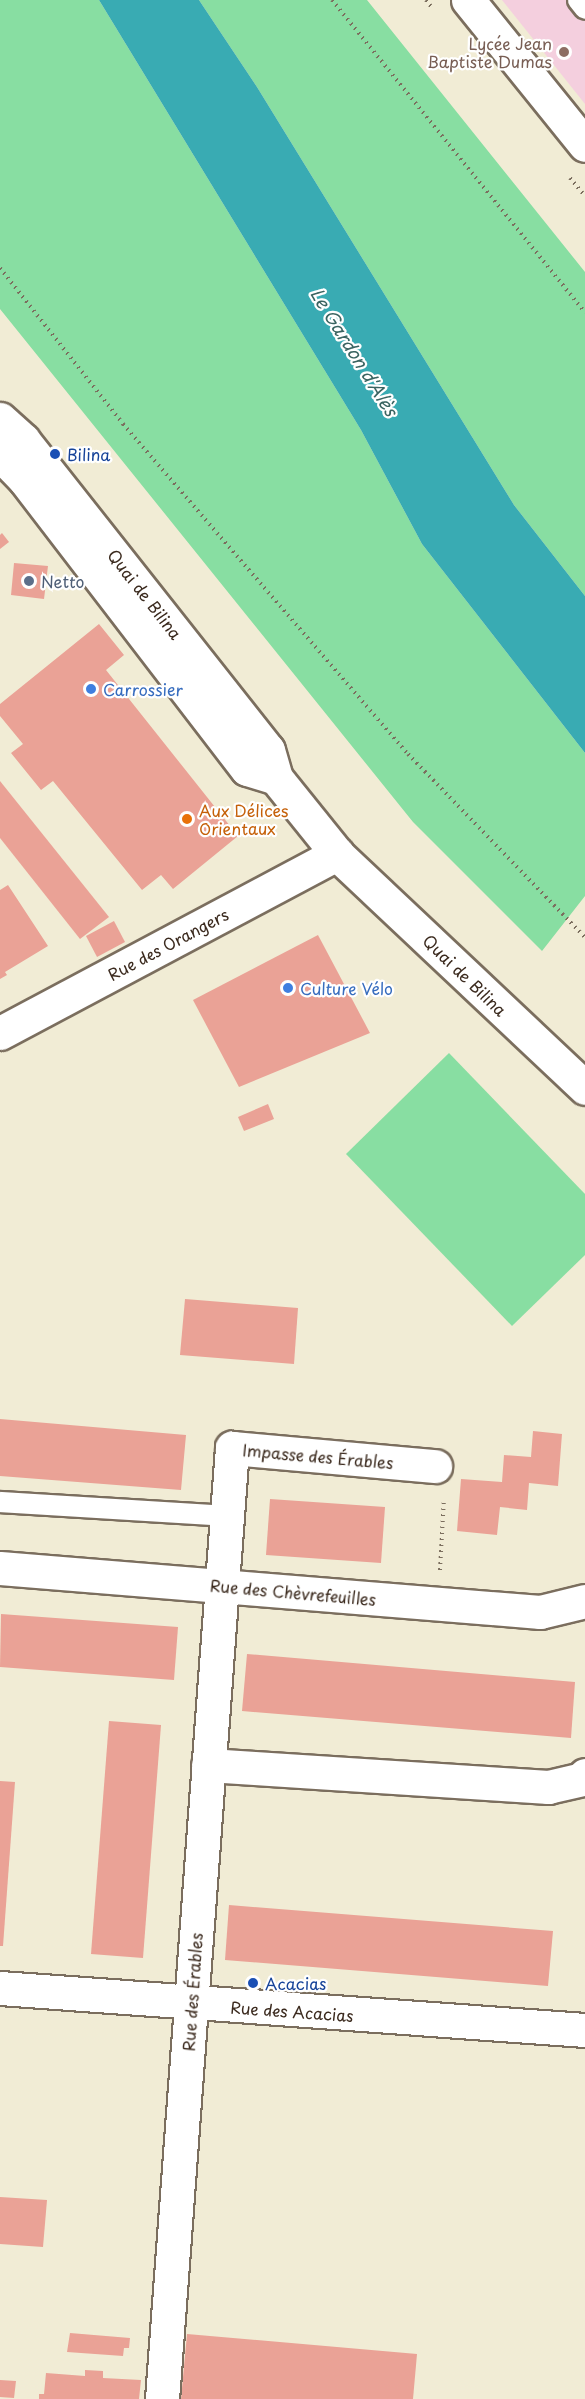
<!DOCTYPE html>
<meta charset="utf-8">
<style>
body{margin:0}
#map{position:relative;width:585px;height:2399px;overflow:hidden;background:#f1ecd5;font-family:"Playpen Sans",sans-serif}
div>[style]{position:absolute}
[style*='--x']{left:calc(var(--x)*1px);top:calc(var(--y)*1px);width:calc(var(--w)*1px);rotate:calc(var(--a)*1deg)}
.built>*{inset:0;background:#f4cfde}
.green>*{inset:0;background:#88dea2}
.water>*{inset:0;background:#39abb3}
.building>*{inset:0;background:#eaa296}
.path>*{height:4px;margin-top:-2px;transform-origin:0;background:repeating-linear-gradient(90deg,#7b6e5e 0 1.5px,transparent 0 6px)}
.roads{filter:drop-shadow(2px 0 #7b6e5e) drop-shadow(-2px 0 #7b6e5e) drop-shadow(0 2px #7b6e5e) drop-shadow(0 -2px #7b6e5e)}
.service>*{height:20px;margin:-10px;padding:0 10px;transform-origin:10px;border-radius:10px;background:#fff}
.minor>*{height:33px;margin:-16.5px;padding:0 16.5px;transform-origin:16.5px;border-radius:16.5px;background:#fff}
.secondary>*{height:33px;margin:-16.5px;padding:0 16.5px;transform-origin:16.5px;border-radius:16.5px;background:#fff}
.primary>*{height:33px;margin:-16.5px;padding:0 16.5px;transform-origin:16.5px;border-radius:16.5px;background:#fff}
.dots>*{width:16px;height:16px;translate:-50% -50%;box-sizing:border-box;border:3px solid #fff;border-radius:50%}
span{translate:-50% -50%;white-space:nowrap;text-align:center;line-height:1.15;-webkit-text-stroke:4.5px #fff;paint-order:stroke}
.education-label{font-size:16px;color:#785e54}
.right{translate:-100% -50%;text-align:right}
.transit-label{font-size:16px;color:#164399}
.left{translate:0 -50%;text-align:left}
.service-label{font-size:16px;color:#4e5e75}
.street-label{font-size:16px;color:#3b2a1e}
.shop-label{font-size:16px;color:#366cbe}
.food-label{font-size:16px;color:#c56008}
.water-label{font-size:18px;color:#3a6461;font-style:italic}
</style>
<div id="map">
<div class="built">
<i style="clip-path:polygon(502px 0,585px 0,585px 104px)"></i>
</div>
<div class="green">
<i style="clip-path:polygon(0 0,99px 0,361px 430px,422px 544px,585px 753px,585px 896px,542px 951px,413px 822px,0 309px)"></i>
<i style="clip-path:polygon(199px 0,367px 0,585px 272px,585px 596px,514px 505px,257px 87px)"></i>
<i style="clip-path:polygon(449px 1053px,585px 1194px,585px 1255px,512px 1326px,346px 1154px)"></i>
</div>
<div class="water">
<i style="clip-path:polygon(99px 0,199px 0,257px 87px,514px 505px,585px 596px,585px 753px,422px 544px,361px 430px)"></i>
</div>
<div class="building">
<i style="clip-path:polygon(2px 533px,9px 542px,0 549px,0 535px)"></i>
<i style="clip-path:polygon(14px 563px,48px 566px,44px 599px,11px 595px)"></i>
<i style="clip-path:polygon(99px 624px,124px 655px,106px 670px,238px 836px,173px 889px,161px 875px,142px 890px,53px 781px,41px 790px,11px 753px,23px 744px,0 716px,0 704px)"></i>
<i style="clip-path:polygon(0 781px,109px 917px,80px 939px,0 838px)"></i>
<i style="clip-path:polygon(8px 885px,48px 946px,5px 972px,7px 975px,0 979px,0 890px)"></i>
<i style="clip-path:polygon(114px 921px,125px 942px,97px 957px,86px 936px)"></i>
<i style="clip-path:polygon(318px 935px,370px 1033px,239px 1087px,193px 1000px)"></i>
<i style="clip-path:polygon(268px 1104px,274px 1119px,244px 1131px,238px 1117px)"></i>
<i style="clip-path:polygon(185px 1299px,298px 1308px,294px 1364px,180px 1355px)"></i>
<i style="clip-path:polygon(0 1419px,186px 1435px,181px 1490px,0 1476px)"></i>
<i style="clip-path:polygon(533px 1431px,562px 1434px,558px 1486px,529px 1483px,527px 1510px,500px 1507px,497px 1535px,457px 1531px,461px 1479px,502px 1482px,504px 1455px,531px 1457px)"></i>
<i style="clip-path:polygon(270px 1499px,385px 1507px,381px 1563px,266px 1555px)"></i>
<i style="clip-path:polygon(1px 1614px,178px 1627px,174px 1680px,0 1667px)"></i>
<i style="clip-path:polygon(247px 1654px,575px 1682px,571px 1738px,242px 1711px)"></i>
<i style="clip-path:polygon(109px 1721px,161px 1725px,143px 1958px,91px 1954px)"></i>
<i style="clip-path:polygon(0 1781px,15px 1782px,3px 1946px,0 1946px)"></i>
<i style="clip-path:polygon(229px 1905px,553px 1931px,548px 1986px,225px 1960px)"></i>
<i style="clip-path:polygon(0 2197px,47px 2200px,43px 2247px,0 2244px)"></i>
<i style="clip-path:polygon(70px 2333px,130px 2338px,129px 2348px,124px 2348px,123px 2356px,67px 2352px)"></i>
<i style="clip-path:polygon(187px 2334px,417px 2354px,413px 2399px,181px 2399px)"></i>
<i style="clip-path:polygon(85px 2370px,103px 2371px,103px 2378px,141px 2380px,139px 2399px,39px 2399px,39px 2394px,44px 2394px,46px 2373px,85px 2376px)"></i>
<i style="clip-path:polygon(0 2380px,16px 2381px,14px 2398px,0 2397px)"></i>
</div>
<div class="path">
<i style="--x:332;--y:0;--w:402;--a:51"></i>
<i style="--x:426;--y:0;--w:11;--a:52"></i>
<i style="--x:570;--y:178;--w:23;--a:50"></i>
<i style="--x:0;--y:268;--w:199;--a:51.7"></i>
<i style="--x:123;--y:424;--w:436;--a:49.2"></i>
<i style="--x:408;--y:754;--w:255;--a:46"></i>
<i style="--x:440;--y:1570;--w:71;--a:-86.8"></i>
</div>
<div class="roads">
<div class="service">
<i style="--x:578;--y:0;--w:11;--a:52"></i>
<i style="--x:0;--y:1502;--w:227;--a:3.5"></i>
</div>
<div class="minor">
<i style="--x:0;--y:1033;--w:382;--a:-28"></i>
<i style="--x:0;--y:1568;--w:542;--a:4.66"></i>
<i style="--x:540;--y:1612;--w:46;--a:-13.7"></i>
<i style="--x:208;--y:1765;--w:341;--a:3.7"></i>
<i style="--x:548;--y:1787;--w:35;--a:-13"></i>
<i style="--x:582;--y:1779;--w:5;--a:-53"></i>
<i style="--x:0;--y:1988;--w:587;--a:4.11"></i>
<i style="--x:162;--y:2399;--w:954;--a:-85.79"></i>
<i style="--x:232;--y:1448;--w:204;--a:5.1"></i>
</div>
<div class="secondary">
<i style="--x:0;--y:419;--w:31;--a:42"></i>
<i style="--x:23;--y:440;--w:395;--a:51.7"></i>
<i style="--x:268;--y:750;--w:29;--a:74"></i>
<i style="--x:276;--y:778;--w:97;--a:51.2"></i>
<i style="--x:337;--y:854;--w:341;--a:43.3"></i>
<i style="--x:0;--y:454;--w:36;--a:46"></i>
<i style="--x:25;--y:480;--w:364;--a:52.5"></i>
<i style="--x:247;--y:769;--w:30;--a:17"></i>
</div>
<div class="primary">
<i style="--x:468;--y:0;--w:186;--a:51.1"></i>
</div>
</div>
<div class="dots">
<i style="left:564px;top:52px;background:#8d6e63"></i>
<i style="left:55px;top:454px;background:#1a4fb4"></i>
<i style="left:29px;top:581px;background:#5c6f8a"></i>
<i style="left:91px;top:689px;background:#3f7fe0"></i>
<i style="left:187px;top:819px;background:#e8710a"></i>
<i style="left:288px;top:988px;background:#3f7fe0"></i>
<i style="left:253px;top:1983px;background:#1a4fb4"></i>
</div>
<div class="education-label">
<span class="right" style="left:552px;top:52px">Lycée Jean<br>Baptiste Dumas</span>
</div>
<div class="transit-label">
<span class="left" style="left:67px;top:454px">Bilina</span>
<span class="left" style="left:265px;top:1983px">Acacias</span>
</div>
<div class="service-label">
<span class="left" style="left:41px;top:581px">Netto</span>
</div>
<div class="street-label">
<span style="left:145px;top:594px;rotate:52deg">Quai de Bilina</span>
<span style="left:168px;top:944px;rotate:-28deg">Rue des Orangers</span>
<span style="left:465px;top:975px;rotate:44deg">Quai de Bilina</span>
<span style="left:318px;top:1456px;rotate:5deg">Impasse des Érables</span>
<span style="left:293px;top:1592px;rotate:5deg">Rue des Chèvrefeuilles</span>
<span style="left:192px;top:1992px;rotate:-86deg">Rue des Érables</span>
<span style="left:292px;top:2011px;rotate:4deg">Rue des Acacias</span>
</div>
<div class="shop-label">
<span class="left" style="left:103px;top:689px">Carrossier</span>
<span class="left" style="left:300px;top:988px">Culture Vélo</span>
</div>
<div class="food-label">
<span class="left" style="left:199px;top:819px">Aux Délices<br>Orientaux</span>
</div>
<div class="water-label">
<span style="left:354px;top:352px;rotate:58deg">Le Gardon d'Alès</span>
</div>
</div>
